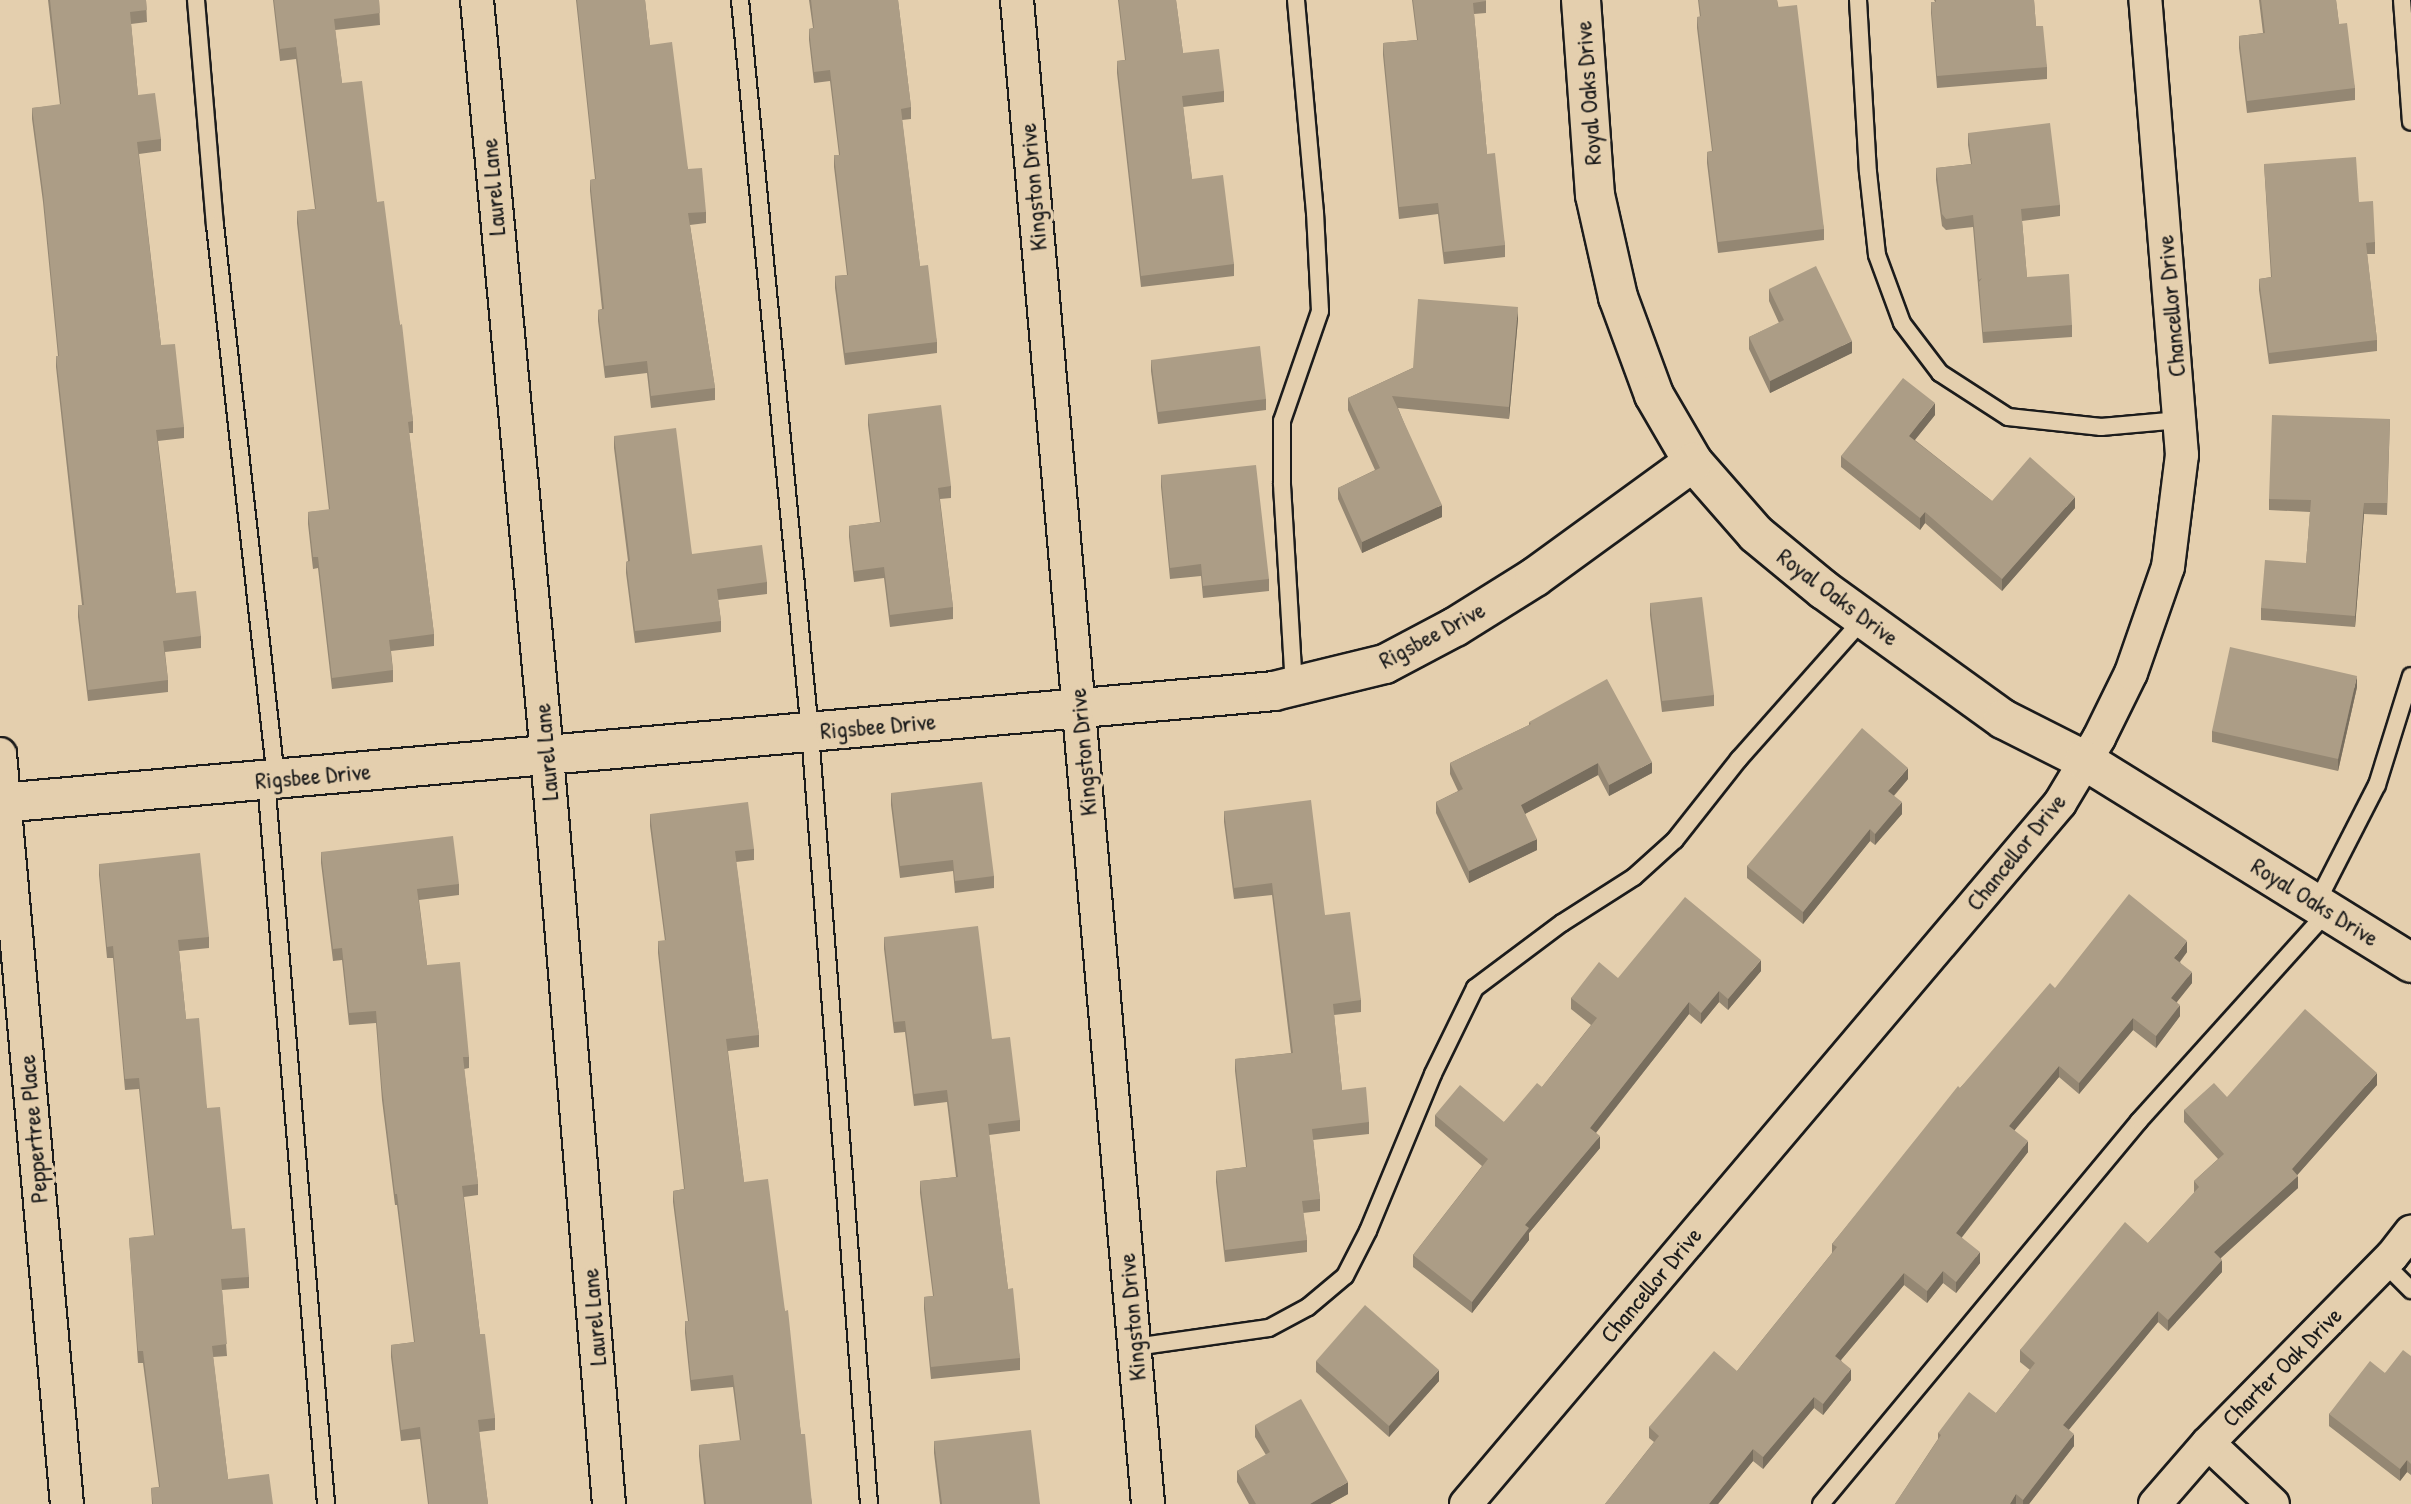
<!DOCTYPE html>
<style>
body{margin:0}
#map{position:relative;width:2411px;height:1504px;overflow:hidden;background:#e4cfae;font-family:"Patrick Hand",sans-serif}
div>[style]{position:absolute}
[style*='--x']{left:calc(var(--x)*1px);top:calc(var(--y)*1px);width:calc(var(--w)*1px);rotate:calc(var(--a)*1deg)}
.roads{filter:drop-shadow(2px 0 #1c1c1c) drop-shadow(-2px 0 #1c1c1c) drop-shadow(0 2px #1c1c1c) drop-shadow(0 -2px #1c1c1c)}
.service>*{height:16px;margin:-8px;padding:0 8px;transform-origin:8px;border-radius:8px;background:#e4cfae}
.minor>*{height:32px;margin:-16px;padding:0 16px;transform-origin:16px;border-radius:16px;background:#e4cfae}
.tertiary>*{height:38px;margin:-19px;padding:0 19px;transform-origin:19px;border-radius:19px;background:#e4cfae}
.wall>*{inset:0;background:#948773}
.shaded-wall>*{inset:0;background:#786e5e}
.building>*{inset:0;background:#ac9d86}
span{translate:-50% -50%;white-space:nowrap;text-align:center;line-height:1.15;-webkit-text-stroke:7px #e4cfae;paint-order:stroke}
.street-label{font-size:24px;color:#1c1c1c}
</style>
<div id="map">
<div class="roads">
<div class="service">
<i style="--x:196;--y:0;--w:226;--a:85.2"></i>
<i style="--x:215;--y:225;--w:557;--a:83.72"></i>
<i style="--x:740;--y:0;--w:735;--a:84.54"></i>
<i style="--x:810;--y:732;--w:774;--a:85.63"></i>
<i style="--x:1858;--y:0;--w:172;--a:86.7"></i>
<i style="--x:1868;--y:172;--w:83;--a:83.8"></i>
<i style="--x:1877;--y:255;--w:72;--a:69.8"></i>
<i style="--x:1902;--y:323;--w:63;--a:52.8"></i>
<i style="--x:1940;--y:373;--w:81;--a:32.9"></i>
<i style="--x:2008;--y:417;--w:94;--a:6.1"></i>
<i style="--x:2101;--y:427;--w:79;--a:-5.1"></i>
<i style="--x:2402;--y:0;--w:122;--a:85.8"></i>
<i style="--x:1294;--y:687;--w:204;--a:-93.4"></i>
<i style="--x:1282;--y:483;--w:62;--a:-90"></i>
<i style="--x:1282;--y:421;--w:116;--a:-70.9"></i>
<i style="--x:1320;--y:311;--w:98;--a:-92.9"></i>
<i style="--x:1315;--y:213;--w:214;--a:-95.1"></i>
<i style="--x:266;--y:780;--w:726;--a:85.26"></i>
<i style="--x:2317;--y:902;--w:131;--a:-62.9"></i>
<i style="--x:2377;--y:785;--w:114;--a:-72.7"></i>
<i style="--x:2385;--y:1264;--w:37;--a:45"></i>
<i style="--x:1135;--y:1347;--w:135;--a:-8.1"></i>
<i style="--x:1269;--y:1328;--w:44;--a:-28.3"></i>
<i style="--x:1308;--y:1307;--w:48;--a:-40"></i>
<i style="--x:1345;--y:1276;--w:51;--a:-62.9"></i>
<i style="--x:1368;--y:1231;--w:170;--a:-67.5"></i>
<i style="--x:1433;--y:1074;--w:96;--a:-64"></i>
<i style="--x:1475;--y:988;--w:109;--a:-36.8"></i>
<i style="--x:1562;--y:923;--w:85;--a:-32.6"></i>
<i style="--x:1634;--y:877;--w:55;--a:-42.1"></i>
<i style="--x:1675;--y:840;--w:103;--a:-51.7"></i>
<i style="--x:1739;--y:759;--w:188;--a:-48.4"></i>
<i style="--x:1821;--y:1504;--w:498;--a:-50.3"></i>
<i style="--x:2139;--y:1121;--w:284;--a:-48"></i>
</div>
<div class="minor">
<i style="--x:477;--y:0;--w:758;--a:84.7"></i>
<i style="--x:547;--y:755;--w:752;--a:85.27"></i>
<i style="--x:1017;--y:0;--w:1510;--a:85.02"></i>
<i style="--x:0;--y:754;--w:753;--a:84.9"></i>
<i style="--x:2208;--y:1443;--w:89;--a:43.2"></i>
<i style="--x:1466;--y:1504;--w:919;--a:-49.72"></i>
<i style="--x:2060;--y:803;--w:76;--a:-59"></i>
<i style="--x:2099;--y:738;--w:72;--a:-63.8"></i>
<i style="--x:2131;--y:673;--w:112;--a:-70.8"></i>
<i style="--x:2168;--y:567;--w:113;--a:-82.9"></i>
<i style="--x:2182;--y:455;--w:457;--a:-94.6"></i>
<i style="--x:2155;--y:1504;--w:81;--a:-49"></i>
<i style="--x:2208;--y:1443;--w:262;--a:-45.5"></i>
<i style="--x:2392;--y:1256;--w:31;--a:-52"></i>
</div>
<div class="tertiary">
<i style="--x:1581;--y:0;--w:196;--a:85.9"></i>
<i style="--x:1595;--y:195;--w:105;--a:77.3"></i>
<i style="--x:1618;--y:297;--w:104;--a:69.8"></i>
<i style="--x:1654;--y:395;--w:78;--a:59.8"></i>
<i style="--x:1693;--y:462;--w:96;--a:48.8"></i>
<i style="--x:1756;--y:534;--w:88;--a:39.5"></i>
<i style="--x:1824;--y:590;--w:221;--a:35.8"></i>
<i style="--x:2003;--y:719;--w:91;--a:26.8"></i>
<i style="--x:2084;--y:760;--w:385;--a:31.8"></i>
<i style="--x:0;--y:803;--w:1279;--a:-5.02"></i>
<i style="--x:1274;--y:691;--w:114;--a:-13.7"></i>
<i style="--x:1385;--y:664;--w:79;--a:-27.9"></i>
<i style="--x:1455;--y:627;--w:94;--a:-32"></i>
<i style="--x:1535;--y:577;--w:195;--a:-36"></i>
</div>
</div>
<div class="wall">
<i style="clip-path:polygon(48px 0,146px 0,147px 22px,131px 24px,138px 95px,161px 139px,161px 151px,139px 154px,161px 345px,184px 427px,184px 438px,158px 441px,176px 593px,201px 636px,201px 648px,165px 652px,168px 680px,168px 692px,88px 701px,78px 617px,78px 605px,82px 605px,56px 367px,56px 356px,58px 356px,43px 202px,32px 119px,32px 108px,60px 105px)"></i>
<i style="clip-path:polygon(273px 0,379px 0,380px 25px,335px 30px,342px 83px,377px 202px,400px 325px,413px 421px,413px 433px,409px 433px,434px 634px,434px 646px,391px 651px,393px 670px,393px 682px,332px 689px,318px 568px,313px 569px,308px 524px,308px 512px,329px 510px,297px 223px,297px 211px,315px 209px,296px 59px,280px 61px)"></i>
<i style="clip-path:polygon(576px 0,645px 0,650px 45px,688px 169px,706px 212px,706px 223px,690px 225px,715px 388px,715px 400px,651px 408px,647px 373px,605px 378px,598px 321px,598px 310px,602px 309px,590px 191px,590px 180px,595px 179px)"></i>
<i style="clip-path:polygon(809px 0,898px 0,911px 107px,911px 119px,902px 120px,920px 266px,937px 342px,937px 353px,845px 365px,835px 288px,835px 276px,847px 275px,834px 167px,834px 155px,839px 155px,830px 81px,814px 83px,809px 40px,809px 29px,813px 28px)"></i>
<i style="clip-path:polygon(1118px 0,1176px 0,1183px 53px,1224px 91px,1224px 102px,1183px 107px,1192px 179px,1234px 264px,1234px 276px,1141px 287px,1117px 73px,1117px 61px,1125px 60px)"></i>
<i style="clip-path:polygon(1412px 0,1486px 0,1486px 13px,1474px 14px,1487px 154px,1505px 245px,1505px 257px,1444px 264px,1438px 214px,1399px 219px,1383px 55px,1383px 43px,1417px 40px)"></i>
<i style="clip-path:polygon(1698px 0,1777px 0,1824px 229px,1824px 240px,1718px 253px,1707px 163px,1707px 152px,1712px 151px,1697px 28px,1697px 17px,1700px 17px)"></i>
<i style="clip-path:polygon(1934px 0,2034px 0,2036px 26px,2047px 67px,2047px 79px,1937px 88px,1931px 13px,1931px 2px,1935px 2px)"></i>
<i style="clip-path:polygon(2259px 0,2336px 0,2339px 24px,2355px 88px,2355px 100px,2247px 113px,2239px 48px,2239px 36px,2263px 33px)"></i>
<i style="clip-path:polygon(1968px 133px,2060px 205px,2060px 216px,2022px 221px,2027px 277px,2072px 325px,2072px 337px,1983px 343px,1973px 227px,1946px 230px,1942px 226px,1936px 180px,1936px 168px,1971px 164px,1968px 145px)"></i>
<i style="clip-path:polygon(2264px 164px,2359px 202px,2375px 242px,2375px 254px,2367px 254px,2377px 340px,2377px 351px,2269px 364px,2259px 290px,2259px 279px,2271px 277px)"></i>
<i style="clip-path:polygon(1769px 289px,1852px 353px,1770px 393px,1749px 349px,1749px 337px,1779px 323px,1769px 301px)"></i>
<i style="clip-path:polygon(1518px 319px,1509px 419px,1398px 408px,1442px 517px,1362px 553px,1338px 499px,1338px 488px,1375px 470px,1348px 410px,1348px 398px)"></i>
<i style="clip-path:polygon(1151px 360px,1266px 399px,1266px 410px,1158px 424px,1151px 371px)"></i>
<i style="clip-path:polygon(868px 414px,951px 486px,951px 498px,940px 499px,953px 607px,953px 619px,890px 627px,884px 578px,854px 582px,849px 537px,849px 526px,880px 522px,868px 425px)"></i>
<i style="clip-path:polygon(1935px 415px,1915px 440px,1992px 501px,2075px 508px,2002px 591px,1925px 523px,1920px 530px,1841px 467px,1841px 456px)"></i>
<i style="clip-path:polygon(2390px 419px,2387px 515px,2364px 514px,2355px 627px,2261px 620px,2261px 608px,2306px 563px,2310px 512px,2269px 510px,2269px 499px)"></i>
<i style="clip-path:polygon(614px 436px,692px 554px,767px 582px,767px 594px,718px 600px,721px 621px,721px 632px,635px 643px,626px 573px,626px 562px,628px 561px,614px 448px)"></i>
<i style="clip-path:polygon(1161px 475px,1269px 579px,1269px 591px,1203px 598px,1201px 576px,1170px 579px,1161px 487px)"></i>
<i style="clip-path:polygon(1650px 603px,1714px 695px,1714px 706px,1662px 712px,1650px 615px)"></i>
<i style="clip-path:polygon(2357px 687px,2338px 771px,2212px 742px,2212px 731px)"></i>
<i style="clip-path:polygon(1529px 722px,1652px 773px,1609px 796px,1598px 775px,1525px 814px,1537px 850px,1469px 883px,1436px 813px,1436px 802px,1458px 791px,1450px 774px,1450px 763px,1529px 725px)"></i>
<i style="clip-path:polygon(1908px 779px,1894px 796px,1902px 814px,1875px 845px,1870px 841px,1803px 924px,1747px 878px,1747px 866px)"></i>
<i style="clip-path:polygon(891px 793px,994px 876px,994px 888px,955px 893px,953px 871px,900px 878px,891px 805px)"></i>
<i style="clip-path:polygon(1224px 811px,1325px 915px,1361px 1000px,1361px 1012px,1334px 1015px,1342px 1090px,1369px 1122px,1369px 1134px,1313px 1140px,1320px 1199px,1320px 1211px,1303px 1213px,1307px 1240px,1307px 1252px,1225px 1262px,1216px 1182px,1216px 1171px,1246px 1167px,1235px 1071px,1235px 1059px,1291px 1053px,1272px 895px,1234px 899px,1224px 822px)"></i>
<i style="clip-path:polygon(650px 814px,754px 849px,754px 860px,736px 862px,759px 1035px,759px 1047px,728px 1051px,744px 1182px,785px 1311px,801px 1434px,812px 1504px,704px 1504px,699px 1456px,699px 1445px,740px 1441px,733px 1387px,691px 1391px,685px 1333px,685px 1321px,688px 1321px,673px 1202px,673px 1191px,684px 1189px,658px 953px,658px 941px,665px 941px,650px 826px)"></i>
<i style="clip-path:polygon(321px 852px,459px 884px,459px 895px,419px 900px,427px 965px,469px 1057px,469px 1068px,464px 1069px,478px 1184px,478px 1195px,464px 1197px,480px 1334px,495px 1418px,495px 1430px,479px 1432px,488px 1504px,428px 1504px,420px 1439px,401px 1441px,391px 1357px,391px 1345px,414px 1342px,397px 1205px,395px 1205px,382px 1100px,376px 1023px,349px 1025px,342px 960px,333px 961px,321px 863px)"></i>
<i style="clip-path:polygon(99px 864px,209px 937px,209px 948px,179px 951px,186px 1019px,207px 1108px,232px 1229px,249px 1277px,249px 1288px,222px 1290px,227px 1356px,213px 1357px,228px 1479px,273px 1504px,152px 1504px,151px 1488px,159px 1487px,143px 1363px,138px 1363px,129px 1238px,154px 1236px,139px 1089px,125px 1090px,113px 958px,107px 958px,99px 875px)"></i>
<i style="clip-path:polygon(884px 937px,992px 1039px,1020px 1120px,1020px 1131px,989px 1135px,1008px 1289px,1020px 1358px,1020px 1370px,931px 1379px,924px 1309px,924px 1297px,933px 1296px,920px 1193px,920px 1181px,956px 1177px,947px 1102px,914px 1106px,905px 1032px,894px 1033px,884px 949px)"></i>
<i style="clip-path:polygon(2187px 952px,2180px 962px,2192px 983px,2177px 1002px,2180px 1016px,2156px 1048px,2133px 1030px,2079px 1094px,2059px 1077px,2014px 1130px,2028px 1152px,1961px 1237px,1980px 1263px,1956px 1293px,1943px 1283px,1927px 1303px,1904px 1285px,1841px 1360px,1851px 1380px,1823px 1415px,1814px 1408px,1763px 1469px,1753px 1461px,1718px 1504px,1605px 1504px,1654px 1442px,1649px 1438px,1649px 1427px,1737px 1371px,1832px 1253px,1832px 1244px,1960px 1088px,2055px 988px)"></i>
<i style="clip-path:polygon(1761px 971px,1728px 1010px,1719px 1002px,1701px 1024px,1689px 1014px,1596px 1133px,1600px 1148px,1529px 1233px,1529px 1240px,1472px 1313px,1413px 1267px,1413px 1255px,1482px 1166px,1435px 1126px,1435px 1115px,1504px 1122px,1542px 1087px,1591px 1025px,1571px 1009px,1571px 998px,1618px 978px)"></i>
<i style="clip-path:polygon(2377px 1085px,2297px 1175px,2298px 1188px,2221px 1258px,2222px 1272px,2168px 1331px,2158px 1322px,2068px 1430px,2074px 1446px,2029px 1504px,1895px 1504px,1938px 1439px,1938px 1433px,1996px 1413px,2030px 1370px,2020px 1362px,2020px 1350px,2148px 1243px,2194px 1193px,2194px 1181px,2218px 1159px,2184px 1122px,2184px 1110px,2227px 1097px)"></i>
<i style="clip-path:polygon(2411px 1356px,2411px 1475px,2407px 1472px,2400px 1481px,2329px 1426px,2329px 1414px,2385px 1373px)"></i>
<i style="clip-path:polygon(1316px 1361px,1439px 1381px,1389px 1437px,1316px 1372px)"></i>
<i style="clip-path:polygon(1255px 1425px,1348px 1494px,1330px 1504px,1249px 1504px,1237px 1482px,1237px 1471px,1266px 1455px,1255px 1437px)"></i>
<i style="clip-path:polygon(934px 1441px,1040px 1504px,940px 1504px,934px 1453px)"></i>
</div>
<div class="shaded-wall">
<i style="clip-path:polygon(1518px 307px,1518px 319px,1509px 419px,1509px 407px)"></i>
<i style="clip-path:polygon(1852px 341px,1852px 353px,1770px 393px,1770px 381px)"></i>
<i style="clip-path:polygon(1935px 403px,1935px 415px,1909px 447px,1909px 436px)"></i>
<i style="clip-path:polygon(2075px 497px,2075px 508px,2002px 591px,2002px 579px)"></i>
<i style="clip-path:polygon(2364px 503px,2364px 514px,2355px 627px,2355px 616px)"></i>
<i style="clip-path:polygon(1442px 505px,1442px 517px,1362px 553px,1362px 542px)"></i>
<i style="clip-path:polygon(1925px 512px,1925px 523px,1920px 530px,1920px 518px)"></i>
<i style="clip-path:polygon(2357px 676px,2357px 687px,2338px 771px,2338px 759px)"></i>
<i style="clip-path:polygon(1652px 762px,1652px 773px,1609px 796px,1609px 785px)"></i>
<i style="clip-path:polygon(1598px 763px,1598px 775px,1521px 816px,1521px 805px)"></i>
<i style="clip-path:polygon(1908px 768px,1908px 779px,1888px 802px,1888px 791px)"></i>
<i style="clip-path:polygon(1902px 802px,1902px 814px,1875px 845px,1875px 834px)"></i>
<i style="clip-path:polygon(1870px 829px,1870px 841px,1803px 924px,1803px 912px)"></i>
<i style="clip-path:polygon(1537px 839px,1537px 850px,1469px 883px,1469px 871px)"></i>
<i style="clip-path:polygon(2187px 941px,2187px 952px,2174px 969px,2174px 958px)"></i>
<i style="clip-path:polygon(1761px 960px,1761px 971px,1728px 1010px,1728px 999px)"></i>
<i style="clip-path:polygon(2192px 972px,2192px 983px,2171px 1009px,2171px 998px)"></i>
<i style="clip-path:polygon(1719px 991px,1719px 1002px,1701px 1024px,1701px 1013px)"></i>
<i style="clip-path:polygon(1689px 1002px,1689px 1014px,1590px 1140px,1590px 1128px)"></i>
<i style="clip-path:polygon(2180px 1005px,2180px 1016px,2156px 1048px,2156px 1036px)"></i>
<i style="clip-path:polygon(2133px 1018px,2133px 1030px,2079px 1094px,2079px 1083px)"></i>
<i style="clip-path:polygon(2059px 1066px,2059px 1077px,2009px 1137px,2009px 1126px)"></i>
<i style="clip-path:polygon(2377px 1073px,2377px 1085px,2292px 1181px,2292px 1169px)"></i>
<i style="clip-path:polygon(1600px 1136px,1600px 1148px,1529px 1233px,1529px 1240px,1472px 1313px,1472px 1302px,1525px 1225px)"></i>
<i style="clip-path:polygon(2028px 1141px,2028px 1152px,1956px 1245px,1956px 1233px)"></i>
<i style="clip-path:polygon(2298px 1176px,2298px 1188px,2214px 1264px,2214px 1252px)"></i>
<i style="clip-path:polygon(1980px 1252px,1980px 1263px,1956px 1293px,1956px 1282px)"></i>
<i style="clip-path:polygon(2222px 1260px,2222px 1272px,2168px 1331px,2168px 1320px)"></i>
<i style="clip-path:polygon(1943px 1271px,1943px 1283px,1927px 1303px,1927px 1291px)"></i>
<i style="clip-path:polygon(1904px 1273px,1904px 1285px,1835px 1367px,1835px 1356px)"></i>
<i style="clip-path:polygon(2158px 1311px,2158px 1322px,2063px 1437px,2063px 1425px)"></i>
<i style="clip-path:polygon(1851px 1369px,1851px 1380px,1823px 1415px,1823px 1404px)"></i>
<i style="clip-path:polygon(1439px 1370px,1439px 1381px,1389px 1437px,1389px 1426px)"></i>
<i style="clip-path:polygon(1814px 1397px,1814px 1408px,1763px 1469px,1763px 1457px)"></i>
<i style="clip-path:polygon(2074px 1434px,2074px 1446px,2029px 1504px,2023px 1504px,2023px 1500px)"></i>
<i style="clip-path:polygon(1753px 1449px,1753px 1461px,1718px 1504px,1709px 1504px)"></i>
<i style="clip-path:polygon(2407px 1460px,2407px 1472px,2400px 1481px,2400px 1469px)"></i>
<i style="clip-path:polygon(1348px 1482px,1348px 1494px,1330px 1504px,1310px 1504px)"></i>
<i style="clip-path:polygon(2016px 1494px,2016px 1504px,2010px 1504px)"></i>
</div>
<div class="building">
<i style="clip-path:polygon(50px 0,146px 0,147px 10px,130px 12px,138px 95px,155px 93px,161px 139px,137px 142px,161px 345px,175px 344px,184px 427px,156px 430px,176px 593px,196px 591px,201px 636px,163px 641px,168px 680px,88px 690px,78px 605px,84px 605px,56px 356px,59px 356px,43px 191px,32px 108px,61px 104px)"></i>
<i style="clip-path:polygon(274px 0,379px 0,380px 13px,334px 19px,342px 83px,362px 81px,377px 202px,384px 201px,400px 325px,402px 324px,413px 421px,408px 422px,434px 634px,389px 640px,393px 670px,332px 678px,318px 557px,313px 557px,308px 512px,330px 509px,297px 211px,316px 209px,296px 47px,280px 49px)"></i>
<i style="clip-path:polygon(577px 0,645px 0,650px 45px,672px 42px,688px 169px,702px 168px,706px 212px,688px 213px,715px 388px,651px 396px,647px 361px,605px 366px,598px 310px,604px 309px,590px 180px,596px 179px)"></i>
<i style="clip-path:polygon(811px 0,898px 0,911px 107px,901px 109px,920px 266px,928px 265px,937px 342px,845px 353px,835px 276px,848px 275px,834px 155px,840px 155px,830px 70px,814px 72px,809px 29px,814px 28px)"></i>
<i style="clip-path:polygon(1119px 0,1176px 0,1183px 53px,1219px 49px,1224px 91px,1182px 96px,1192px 179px,1223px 175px,1234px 264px,1141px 276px,1117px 61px,1126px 60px)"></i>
<i style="clip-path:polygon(1413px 0,1486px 0,1486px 1px,1473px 3px,1487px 154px,1495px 153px,1505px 245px,1444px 252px,1438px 203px,1399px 207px,1383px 43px,1418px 40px)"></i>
<i style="clip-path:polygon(1699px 0,1777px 0,1778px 7px,1797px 5px,1824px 229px,1718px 242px,1707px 152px,1713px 151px,1697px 17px,1701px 16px)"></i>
<i style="clip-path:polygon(1936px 0,2034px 0,2036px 26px,2043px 26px,2047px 67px,1937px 76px,1931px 2px,1936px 2px)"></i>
<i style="clip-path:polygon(2261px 0,2336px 0,2339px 24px,2347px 23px,2355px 88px,2247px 101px,2239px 36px,2265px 33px)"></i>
<i style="clip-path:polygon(2050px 123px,2060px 205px,2021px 209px,2027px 277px,2069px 274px,2072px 325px,1983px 332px,1979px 282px,1982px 278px,1979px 280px,1973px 215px,1946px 219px,1942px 214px,1936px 168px,1972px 164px,1968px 133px)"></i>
<i style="clip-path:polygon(2356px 157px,2359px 202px,2373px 201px,2375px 242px,2366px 243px,2377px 340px,2269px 353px,2259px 279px,2272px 277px,2264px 164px)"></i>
<i style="clip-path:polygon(1816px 266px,1852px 341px,1770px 381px,1749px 337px,1784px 320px,1769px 289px)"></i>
<i style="clip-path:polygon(1418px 299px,1518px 307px,1509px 407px,1392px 396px,1442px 505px,1362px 542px,1338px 488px,1380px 468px,1348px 398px,1413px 368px)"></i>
<i style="clip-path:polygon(1260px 346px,1266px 399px,1158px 412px,1151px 360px)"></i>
<i style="clip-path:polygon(1903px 378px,1935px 403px,1909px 436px,1992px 501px,2030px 457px,2075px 497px,2002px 579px,1925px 512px,1920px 518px,1841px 456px)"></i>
<i style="clip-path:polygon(941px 405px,951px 486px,938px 488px,953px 607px,890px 615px,884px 567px,854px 571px,849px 526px,881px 522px,868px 414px)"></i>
<i style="clip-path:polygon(2272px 415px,2390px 419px,2387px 503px,2364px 503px,2355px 616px,2261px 608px,2265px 560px,2306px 563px,2311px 500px,2269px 499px)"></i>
<i style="clip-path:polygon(676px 428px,692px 554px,762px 545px,767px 582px,717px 589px,721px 621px,635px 631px,626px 562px,630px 561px,614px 436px)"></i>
<i style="clip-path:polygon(1256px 465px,1269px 579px,1203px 586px,1201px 564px,1170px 568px,1161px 475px)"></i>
<i style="clip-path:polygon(1702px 597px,1714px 695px,1662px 701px,1650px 603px)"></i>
<i style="clip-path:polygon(2230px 647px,2357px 676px,2338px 759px,2212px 731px)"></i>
<i style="clip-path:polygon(1607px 679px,1652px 762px,1609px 785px,1598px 763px,1521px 805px,1537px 839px,1469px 871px,1436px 802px,1463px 789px,1450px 763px,1531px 724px,1529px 722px)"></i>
<i style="clip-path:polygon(1862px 728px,1908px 768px,1888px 791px,1902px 802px,1875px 834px,1870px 829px,1803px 912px,1747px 866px)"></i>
<i style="clip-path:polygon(982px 782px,994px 876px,955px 881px,953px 860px,900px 866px,891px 793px)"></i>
<i style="clip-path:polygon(1311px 800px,1325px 915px,1350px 912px,1361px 1000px,1333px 1004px,1342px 1090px,1366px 1087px,1369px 1122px,1312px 1129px,1320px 1199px,1302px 1201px,1307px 1240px,1225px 1250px,1216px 1171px,1247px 1167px,1235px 1059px,1293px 1053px,1272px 883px,1234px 888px,1224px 811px)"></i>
<i style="clip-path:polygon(748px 802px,754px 849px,735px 851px,759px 1035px,726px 1039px,744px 1182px,768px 1179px,785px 1311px,788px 1310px,801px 1434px,805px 1434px,812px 1504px,706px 1504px,699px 1445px,741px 1440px,733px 1375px,691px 1380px,685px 1321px,689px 1321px,673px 1191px,685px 1189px,658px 941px,666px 940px,650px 814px)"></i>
<i style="clip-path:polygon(453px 836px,459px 884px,417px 889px,427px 965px,460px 962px,469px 1057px,463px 1057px,478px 1184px,462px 1186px,480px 1334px,485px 1334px,495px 1418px,478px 1420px,488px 1504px,429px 1504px,420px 1427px,401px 1430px,391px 1345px,415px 1342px,397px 1194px,395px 1194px,382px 1088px,376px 1011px,349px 1013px,342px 948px,333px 949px,321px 852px)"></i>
<i style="clip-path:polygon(200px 853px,209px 937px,178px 940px,186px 1019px,199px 1018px,207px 1108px,220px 1107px,232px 1229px,245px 1228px,249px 1277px,221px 1279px,227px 1344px,212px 1346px,228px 1479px,269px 1474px,273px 1504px,153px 1504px,151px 1488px,160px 1487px,143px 1351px,138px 1351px,129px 1238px,155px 1235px,139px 1078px,125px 1079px,113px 946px,107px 947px,99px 864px)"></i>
<i style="clip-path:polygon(2129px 894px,2187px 941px,2174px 958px,2192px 972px,2171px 998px,2180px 1005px,2156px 1036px,2133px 1018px,2079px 1083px,2059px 1066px,2009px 1126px,2028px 1141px,1956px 1233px,1980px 1252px,1956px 1282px,1943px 1271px,1927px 1291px,1904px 1273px,1835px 1356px,1851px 1369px,1823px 1404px,1814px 1397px,1763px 1457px,1753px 1449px,1709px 1504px,1605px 1504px,1659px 1436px,1649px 1427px,1714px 1351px,1737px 1371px,1837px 1247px,1832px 1244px,1958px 1086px,1960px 1088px,2050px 983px,2055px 988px)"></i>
<i style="clip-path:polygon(1685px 897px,1761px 960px,1728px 999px,1719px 991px,1701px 1013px,1689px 1002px,1590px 1128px,1600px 1136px,1525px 1225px,1529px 1228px,1472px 1302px,1413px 1255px,1488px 1159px,1435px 1115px,1460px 1085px,1504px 1122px,1537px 1083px,1542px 1087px,1597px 1018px,1571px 998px,1599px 962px,1618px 978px)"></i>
<i style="clip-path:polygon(978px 926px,992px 1039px,1010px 1037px,1020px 1120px,988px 1124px,1008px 1289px,1013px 1288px,1020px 1358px,931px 1367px,924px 1297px,934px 1296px,920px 1181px,958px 1177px,947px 1090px,914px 1094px,905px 1021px,894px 1022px,884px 937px)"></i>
<i style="clip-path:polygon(2305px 1009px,2377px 1073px,2292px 1169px,2298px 1176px,2214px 1252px,2222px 1260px,2168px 1320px,2158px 1311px,2063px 1425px,2074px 1434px,2023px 1500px,2016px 1494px,2010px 1504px,1895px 1504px,1941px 1435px,1938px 1433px,1969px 1392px,1996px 1413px,2035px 1363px,2020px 1350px,2125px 1222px,2148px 1243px,2199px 1187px,2194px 1181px,2224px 1154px,2184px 1110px,2214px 1083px,2227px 1097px)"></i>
<i style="clip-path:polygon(1365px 1305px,1439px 1370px,1389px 1426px,1316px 1361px)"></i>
<i style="clip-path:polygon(2403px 1350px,2411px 1356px,2411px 1464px,2407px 1460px,2400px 1469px,2329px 1414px,2370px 1361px,2385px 1373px)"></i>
<i style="clip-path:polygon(1301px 1399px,1348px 1482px,1310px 1504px,1256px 1504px,1237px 1471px,1270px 1452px,1255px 1425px)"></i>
<i style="clip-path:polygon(1031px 1430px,1040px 1504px,942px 1504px,934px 1441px)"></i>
</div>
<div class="street-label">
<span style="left:1588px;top:93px;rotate:-94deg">Royal Oaks Drive</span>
<span style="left:493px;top:187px;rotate:-95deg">Laurel Lane</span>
<span style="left:1033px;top:187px;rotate:-95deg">Kingston Drive</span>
<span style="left:2171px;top:306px;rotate:-95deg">Chancellor Drive</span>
<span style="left:1838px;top:597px;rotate:37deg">Royal Oaks Drive</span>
<span style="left:1432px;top:635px;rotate:-28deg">Rigsbee Drive</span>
<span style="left:878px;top:726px;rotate:-5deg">Rigsbee Drive</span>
<span style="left:546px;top:752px;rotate:-95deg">Laurel Lane</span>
<span style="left:1083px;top:752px;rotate:-95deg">Kingston Drive</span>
<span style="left:313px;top:776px;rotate:-5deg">Rigsbee Drive</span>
<span style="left:2016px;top:852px;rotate:-51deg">Chancellor Drive</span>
<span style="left:2315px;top:902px;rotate:32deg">Royal Oaks Drive</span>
<span style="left:33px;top:1129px;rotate:-95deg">Peppertree Place</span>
<span style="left:1651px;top:1285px;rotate:-50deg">Chancellor Drive</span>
<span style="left:594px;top:1317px;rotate:-95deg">Laurel Lane</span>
<span style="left:1132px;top:1317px;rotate:-95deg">Kingston Drive</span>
<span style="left:2282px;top:1367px;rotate:-45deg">Charter Oak Drive</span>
</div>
</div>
